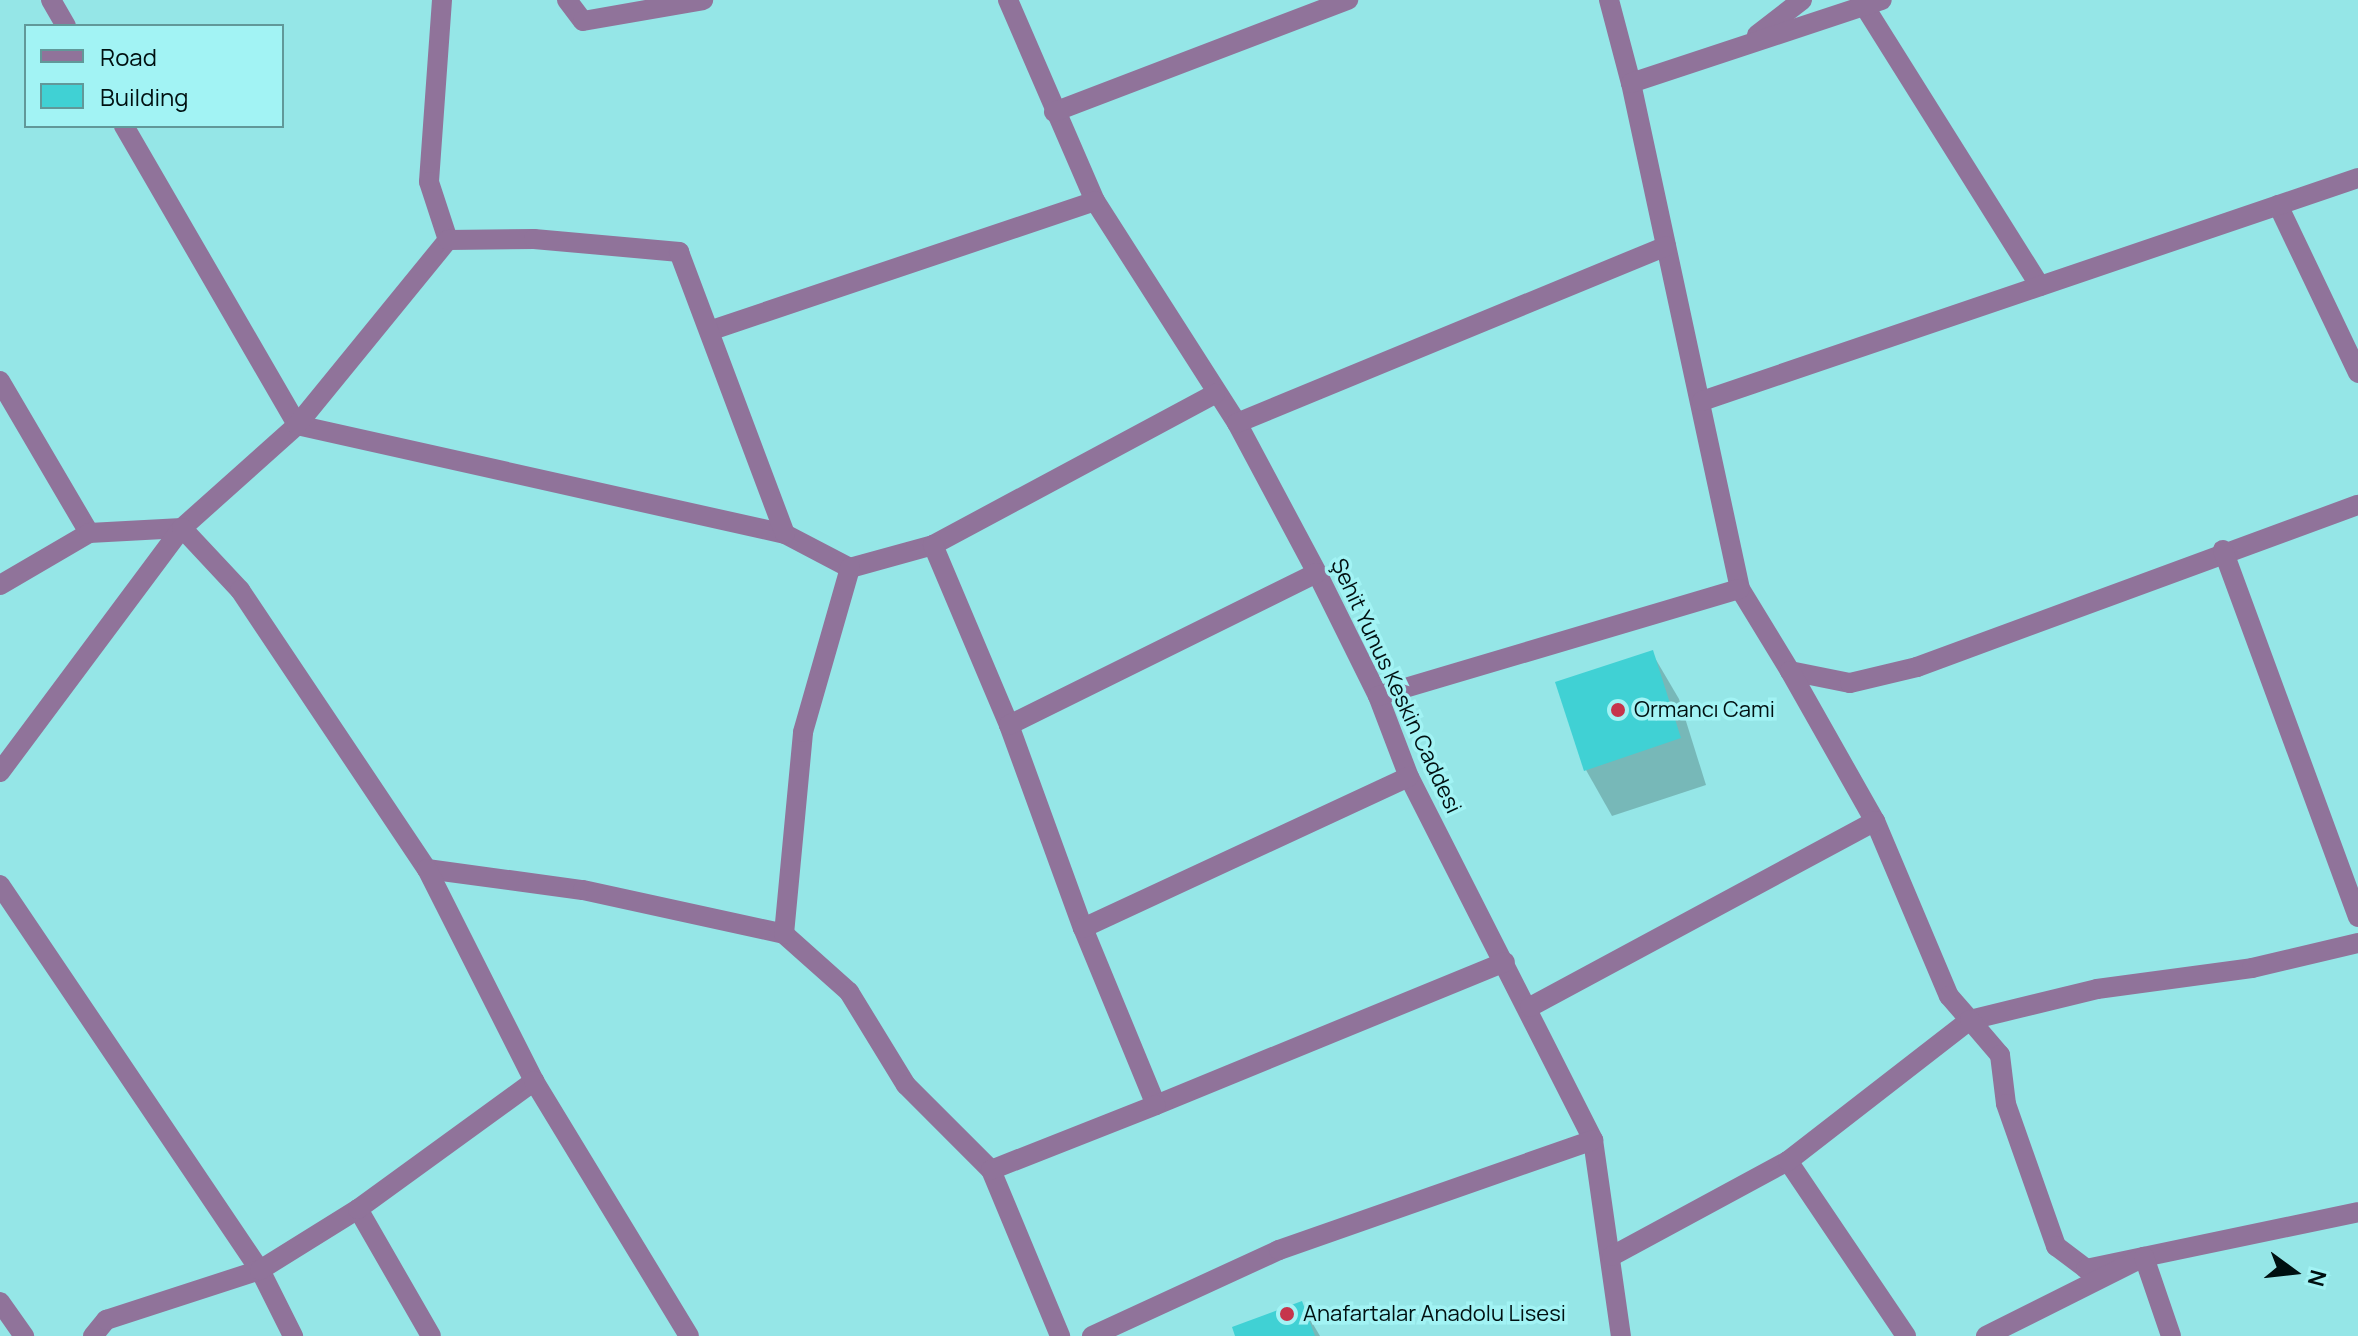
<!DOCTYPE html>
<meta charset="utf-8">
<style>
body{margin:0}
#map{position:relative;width:2358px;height:1336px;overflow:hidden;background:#95e6e7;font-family:Manrope,sans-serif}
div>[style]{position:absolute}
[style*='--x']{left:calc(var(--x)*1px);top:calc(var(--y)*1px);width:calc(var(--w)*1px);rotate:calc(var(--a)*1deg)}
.shadow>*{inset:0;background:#0003}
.building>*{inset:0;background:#40d1d4}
.minor>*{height:20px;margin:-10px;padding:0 10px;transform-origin:10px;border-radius:10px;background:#90739a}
.dots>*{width:22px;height:22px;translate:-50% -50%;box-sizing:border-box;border:4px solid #a2f3f4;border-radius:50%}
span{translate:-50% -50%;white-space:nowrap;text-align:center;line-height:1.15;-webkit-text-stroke:7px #a2f3f4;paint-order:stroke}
.street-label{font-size:22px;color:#001011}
.poi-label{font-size:22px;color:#001011}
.left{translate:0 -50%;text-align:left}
.legend{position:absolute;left:24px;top:24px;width:260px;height:104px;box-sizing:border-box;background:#a2f3f4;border:2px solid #619899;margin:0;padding:10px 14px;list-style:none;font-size:24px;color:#001011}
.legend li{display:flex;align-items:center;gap:16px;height:40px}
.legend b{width:40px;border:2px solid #619899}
.north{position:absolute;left:2254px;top:1232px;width:80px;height:80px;-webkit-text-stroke:6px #a2f3f4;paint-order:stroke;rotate:105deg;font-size:22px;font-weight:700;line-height:32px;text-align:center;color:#001011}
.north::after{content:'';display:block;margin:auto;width:28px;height:36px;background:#001011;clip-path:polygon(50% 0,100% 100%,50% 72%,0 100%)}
</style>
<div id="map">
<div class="shadow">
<i style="clip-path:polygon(1652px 653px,1679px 699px,1706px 785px,1612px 816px,1586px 770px)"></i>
<i style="clip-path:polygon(1301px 1304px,1320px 1336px,1237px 1336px)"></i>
</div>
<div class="building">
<i style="clip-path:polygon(1653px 650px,1681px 738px,1584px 771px,1555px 682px)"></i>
<i style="clip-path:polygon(1302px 1301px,1315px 1336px,1235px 1336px,1232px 1327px)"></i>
</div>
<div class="minor">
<i style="--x:51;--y:0;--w:30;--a:60"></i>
<i style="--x:442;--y:0;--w:182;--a:94.1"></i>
<i style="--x:429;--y:182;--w:61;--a:71.9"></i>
<i style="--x:567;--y:0;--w:26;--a:53"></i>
<i style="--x:583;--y:21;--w:122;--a:-9.9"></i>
<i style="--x:1008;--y:0;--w:219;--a:66.6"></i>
<i style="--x:1095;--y:201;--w:264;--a:57.4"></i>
<i style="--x:1237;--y:423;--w:170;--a:61.9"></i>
<i style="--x:1317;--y:573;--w:137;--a:63.6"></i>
<i style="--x:1378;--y:696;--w:87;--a:69.1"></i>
<i style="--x:1409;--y:777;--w:407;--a:63.1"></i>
<i style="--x:1593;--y:1140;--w:198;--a:81.9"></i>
<i style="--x:1609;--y:0;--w:86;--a:75.2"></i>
<i style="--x:1631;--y:83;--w:518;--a:77.84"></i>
<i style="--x:1740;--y:589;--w:96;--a:58.6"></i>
<i style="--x:1790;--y:671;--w:61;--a:11.3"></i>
<i style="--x:1850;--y:683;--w:69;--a:-13.4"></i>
<i style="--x:1917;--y:667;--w:470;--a:-20.2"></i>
<i style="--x:1863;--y:4;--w:333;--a:57.9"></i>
<i style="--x:1757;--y:35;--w:57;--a:-37.9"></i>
<i style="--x:1631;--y:83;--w:264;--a:-18.3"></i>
<i style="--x:1054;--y:112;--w:315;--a:-20.9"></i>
<i style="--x:124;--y:126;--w:345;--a:59.9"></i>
<i style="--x:297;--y:425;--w:500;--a:12.59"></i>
<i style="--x:785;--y:534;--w:73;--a:27.6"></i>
<i style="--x:850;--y:568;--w:86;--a:-15.5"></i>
<i style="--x:933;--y:545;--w:320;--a:-28.2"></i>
<i style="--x:2278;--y:205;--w:186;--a:64.5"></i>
<i style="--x:712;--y:330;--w:404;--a:-18.6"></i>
<i style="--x:0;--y:381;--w:176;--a:59.6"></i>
<i style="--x:1702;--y:401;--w:693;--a:-18.77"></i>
<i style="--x:1237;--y:423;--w:464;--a:-22.4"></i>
<i style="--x:933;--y:545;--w:195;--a:67.1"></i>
<i style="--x:1009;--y:725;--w:216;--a:70"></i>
<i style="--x:1083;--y:928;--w:191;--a:67.6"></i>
<i style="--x:1156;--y:1105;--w:377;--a:-22.3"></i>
<i style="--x:2223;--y:550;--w:391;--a:69.8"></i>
<i style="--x:0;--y:585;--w:103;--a:-30.3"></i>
<i style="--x:89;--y:533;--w:93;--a:-3.1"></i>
<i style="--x:182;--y:528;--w:154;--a:-41.8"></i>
<i style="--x:297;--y:425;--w:239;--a:-50.8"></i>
<i style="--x:448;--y:240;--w:86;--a:-0.7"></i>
<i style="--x:534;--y:239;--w:146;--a:5.1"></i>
<i style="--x:679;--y:252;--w:301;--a:69.4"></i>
<i style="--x:1790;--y:671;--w:172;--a:60.5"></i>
<i style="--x:1875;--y:821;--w:190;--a:67.1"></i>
<i style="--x:1949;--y:996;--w:32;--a:49"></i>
<i style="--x:1970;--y:1020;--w:131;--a:-13.7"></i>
<i style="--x:2097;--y:989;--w:156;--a:-7.7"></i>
<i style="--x:2252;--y:968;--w:109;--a:-13.3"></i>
<i style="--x:1378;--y:696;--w:377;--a:-16.5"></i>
<i style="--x:1009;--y:725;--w:343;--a:-26.3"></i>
<i style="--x:0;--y:772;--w:304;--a:-53.3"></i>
<i style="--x:182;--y:528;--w:85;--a:46.9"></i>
<i style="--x:240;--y:590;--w:336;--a:56.2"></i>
<i style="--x:427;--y:869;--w:157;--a:7.7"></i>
<i style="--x:583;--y:890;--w:206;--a:12.3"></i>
<i style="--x:784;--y:934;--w:87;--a:41.7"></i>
<i style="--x:849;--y:992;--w:109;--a:58.5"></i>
<i style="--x:906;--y:1085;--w:120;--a:45"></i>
<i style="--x:991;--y:1170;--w:180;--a:67.4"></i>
<i style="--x:427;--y:869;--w:237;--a:63.2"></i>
<i style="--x:0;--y:885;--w:465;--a:56"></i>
<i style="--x:260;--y:1270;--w:74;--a:63.4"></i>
<i style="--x:1083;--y:928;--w:359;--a:-24.9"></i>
<i style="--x:784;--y:934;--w:203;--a:-84.6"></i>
<i style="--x:803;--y:732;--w:171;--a:-74"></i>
<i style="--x:1530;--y:1007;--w:392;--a:-28.3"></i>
<i style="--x:1788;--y:1161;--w:211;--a:56"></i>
<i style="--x:991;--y:1170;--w:177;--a:-21.5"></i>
<i style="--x:358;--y:1209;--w:146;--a:60.1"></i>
<i style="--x:1612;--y:1256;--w:200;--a:-28.4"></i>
<i style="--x:1788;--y:1161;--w:230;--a:-37.8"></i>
<i style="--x:1970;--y:1020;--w:46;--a:49.4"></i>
<i style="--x:2000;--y:1055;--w:49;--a:83"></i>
<i style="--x:2006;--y:1104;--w:151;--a:70.6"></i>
<i style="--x:2056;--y:1246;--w:38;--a:37"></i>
<i style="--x:2086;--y:1269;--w:278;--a:-11.8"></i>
<i style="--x:0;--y:1302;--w:42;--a:54.8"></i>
<i style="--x:93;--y:1336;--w:21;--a:-51"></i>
<i style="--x:106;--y:1320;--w:162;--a:-18"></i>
<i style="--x:260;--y:1270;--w:115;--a:-31.9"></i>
<i style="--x:358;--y:1209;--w:218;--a:-36"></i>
<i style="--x:534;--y:1081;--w:298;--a:58.7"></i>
<i style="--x:1092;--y:1336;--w:206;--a:-24.7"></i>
<i style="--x:1279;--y:1250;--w:333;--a:-19.3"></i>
<i style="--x:1986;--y:1336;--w:177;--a:-26.6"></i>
<i style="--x:2144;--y:1257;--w:83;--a:71.1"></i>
</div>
<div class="dots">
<i style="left:1618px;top:710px;background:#c6354c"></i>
<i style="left:1287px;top:1314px;background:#c6354c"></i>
</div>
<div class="street-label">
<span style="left:1396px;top:686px;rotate:65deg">Şehit Yunus Keskin Caddesi</span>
</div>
<div class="poi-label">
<span class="left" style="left:1634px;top:710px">Ormancı Cami</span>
<span class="left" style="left:1303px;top:1314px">Anafartalar Anadolu Lisesi</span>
</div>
<ul class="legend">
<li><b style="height:10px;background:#90739a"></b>Road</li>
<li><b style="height:22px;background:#40d1d4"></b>Building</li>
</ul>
<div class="north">N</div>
</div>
